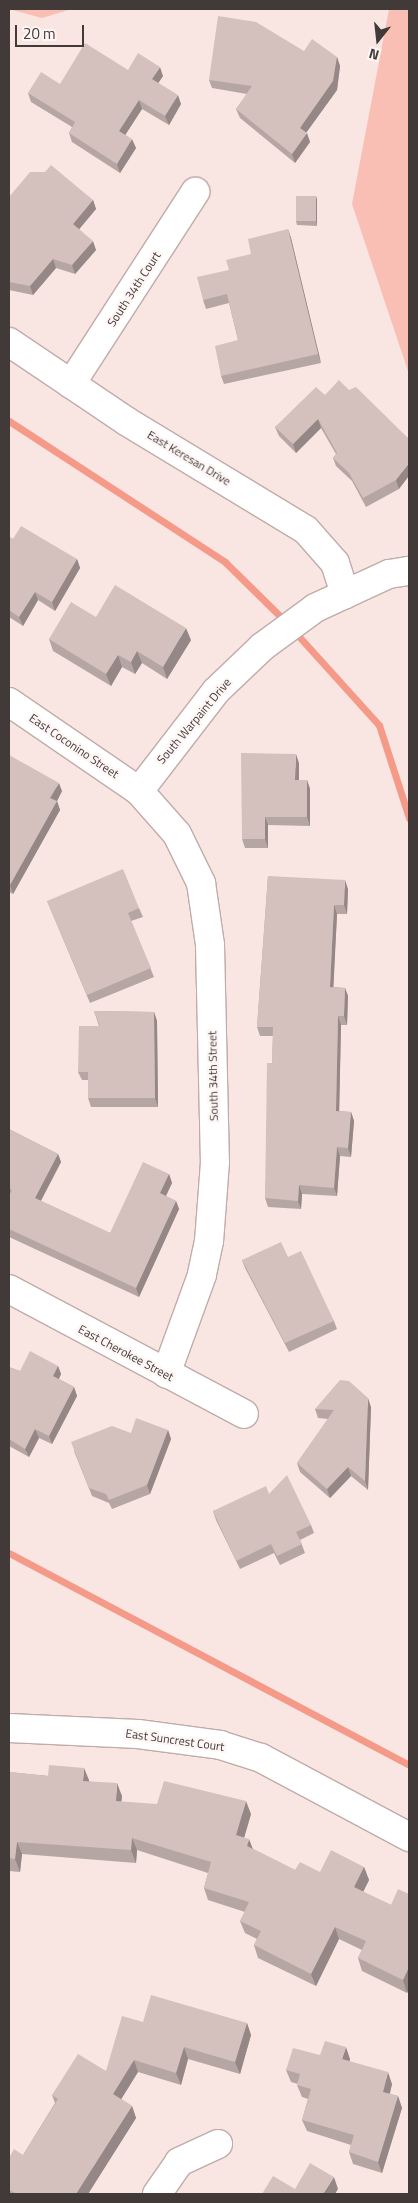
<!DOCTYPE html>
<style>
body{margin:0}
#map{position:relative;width:418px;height:2203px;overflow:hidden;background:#f9e6e2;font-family:"Titillium Web",sans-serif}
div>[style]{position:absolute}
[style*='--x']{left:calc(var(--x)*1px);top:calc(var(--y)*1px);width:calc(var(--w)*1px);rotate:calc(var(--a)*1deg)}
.green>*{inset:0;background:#f9bfb4}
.stream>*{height:7px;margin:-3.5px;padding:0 3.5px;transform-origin:3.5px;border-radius:3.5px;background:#f59988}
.roads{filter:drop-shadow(1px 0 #bfaca9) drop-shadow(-1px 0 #bfaca9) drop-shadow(0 1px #bfaca9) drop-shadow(0 -1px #bfaca9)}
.minor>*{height:28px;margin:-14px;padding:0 14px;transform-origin:14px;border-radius:14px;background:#fff}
.wall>*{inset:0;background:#b6a6a3}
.shaded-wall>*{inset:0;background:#948785}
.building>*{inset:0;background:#d4c1be}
span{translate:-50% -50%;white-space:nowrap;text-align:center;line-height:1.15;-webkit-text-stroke:4.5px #fef6f4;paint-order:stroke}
.street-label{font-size:12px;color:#423a39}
.frame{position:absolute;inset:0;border:10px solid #423a39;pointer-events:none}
.north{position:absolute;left:353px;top:15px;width:50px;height:50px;-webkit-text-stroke:4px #fef6f4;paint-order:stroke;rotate:196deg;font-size:14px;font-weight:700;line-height:20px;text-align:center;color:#423a39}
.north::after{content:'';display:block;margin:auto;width:18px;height:22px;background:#423a39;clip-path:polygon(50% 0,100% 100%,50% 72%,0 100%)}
.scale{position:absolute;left:15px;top:25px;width:69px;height:22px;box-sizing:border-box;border:2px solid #423a39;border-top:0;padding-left:6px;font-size:15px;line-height:18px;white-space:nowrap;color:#423a39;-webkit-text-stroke:4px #fef6f4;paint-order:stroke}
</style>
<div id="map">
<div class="green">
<i style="clip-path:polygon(9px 9px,72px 9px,42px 18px)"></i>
<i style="clip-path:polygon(389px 9px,409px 9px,409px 374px,352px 204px)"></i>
</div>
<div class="stream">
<i style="--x:9;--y:421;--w:258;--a:33.1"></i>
<i style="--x:225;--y:562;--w:87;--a:44.5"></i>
<i style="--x:294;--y:631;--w:127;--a:47.9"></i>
<i style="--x:379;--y:725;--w:98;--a:72.1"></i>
<i style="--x:9;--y:1553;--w:453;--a:27.9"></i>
</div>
<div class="roads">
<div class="minor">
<i style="--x:9;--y:342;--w:141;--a:34"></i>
<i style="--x:126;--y:421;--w:210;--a:31.2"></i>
<i style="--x:306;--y:530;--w:44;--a:48.7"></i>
<i style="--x:335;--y:563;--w:33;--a:72"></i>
<i style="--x:71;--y:384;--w:229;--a:-57.1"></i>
<i style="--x:9;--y:702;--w:158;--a:34.4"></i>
<i style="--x:139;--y:791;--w:57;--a:48.5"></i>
<i style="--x:177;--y:834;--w:55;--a:63.9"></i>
<i style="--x:201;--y:883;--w:63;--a:81.7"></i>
<i style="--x:210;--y:945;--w:217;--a:88.7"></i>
<i style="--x:215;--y:1162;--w:79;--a:94.3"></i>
<i style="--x:209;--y:1241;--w:35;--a:102"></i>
<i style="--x:202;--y:1275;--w:105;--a:110"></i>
<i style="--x:139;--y:791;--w:126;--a:-52.4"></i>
<i style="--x:216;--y:691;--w:64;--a:-43.7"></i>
<i style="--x:262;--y:647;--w:66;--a:-36.3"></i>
<i style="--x:315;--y:608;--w:81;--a:-24.7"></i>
<i style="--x:389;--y:574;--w:20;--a:-9"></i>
<i style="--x:9;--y:1289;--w:266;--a:28"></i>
<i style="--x:9;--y:1728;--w:129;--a:2.7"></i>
<i style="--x:138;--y:1734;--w:83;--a:7.6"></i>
<i style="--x:220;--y:1745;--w:43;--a:17.6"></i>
<i style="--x:261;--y:1758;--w:168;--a:28.1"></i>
<i style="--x:157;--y:2194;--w:39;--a:-55"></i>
<i style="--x:179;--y:2162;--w:43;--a:-24.8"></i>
</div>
</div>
<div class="wall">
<i style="clip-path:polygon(304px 51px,337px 57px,340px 66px,337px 90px,306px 133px,310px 142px,295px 163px,240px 118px,236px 109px,247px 94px,212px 88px,209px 80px)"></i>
<i style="clip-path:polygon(128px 70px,163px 76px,158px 83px,181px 104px,169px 125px,142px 109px,125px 135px,136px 148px,120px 173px,72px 142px,69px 133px,72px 127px,31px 102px,28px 93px,60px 84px)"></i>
<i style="clip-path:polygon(316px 196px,317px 200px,317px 226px,297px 225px,296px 221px)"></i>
<i style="clip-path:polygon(9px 197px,93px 200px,96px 209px,79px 229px,96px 250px,75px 274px,56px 268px,33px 295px,9px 290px)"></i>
<i style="clip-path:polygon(288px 229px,291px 238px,321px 363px,224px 384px,221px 376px,238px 340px,229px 303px,206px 309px,203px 300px,229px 270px)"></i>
<i style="clip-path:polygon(349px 390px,409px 439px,399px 489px,366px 507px,352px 481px,336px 466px,333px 458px,336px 454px,321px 428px,296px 453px,279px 436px,275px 427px,325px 395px)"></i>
<i style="clip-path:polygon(9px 537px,13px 539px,77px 559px,80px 568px,55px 611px,38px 600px,23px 626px,9px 617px)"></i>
<i style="clip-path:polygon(96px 617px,191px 640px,167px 679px,142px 663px,135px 674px,122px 667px,111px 686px,53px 651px,49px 639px)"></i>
<i style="clip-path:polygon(9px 755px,62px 791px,57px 801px,60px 810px,13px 894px,9px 892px)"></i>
<i style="clip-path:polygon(299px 763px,299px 780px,307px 780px,310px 789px,310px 826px,268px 825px,268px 848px,245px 848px,242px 839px)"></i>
<i style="clip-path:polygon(268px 876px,348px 889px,347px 914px,337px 914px,333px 987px,345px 988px,348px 996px,347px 1025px,341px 1025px,339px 1111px,351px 1112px,354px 1121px,351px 1157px,340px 1156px,337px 1196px,302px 1194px,301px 1209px,268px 1207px,265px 1198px,272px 1063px,273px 1036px,260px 1036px,257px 1027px)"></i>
<i style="clip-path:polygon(47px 901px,139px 908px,143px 917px,131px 921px,154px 977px,90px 1003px)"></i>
<i style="clip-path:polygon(94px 1011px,154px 1012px,157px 1021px,158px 1107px,91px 1107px,88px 1098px,88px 1080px,82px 1080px,78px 1072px,99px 1026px)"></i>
<i style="clip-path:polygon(9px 1129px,58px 1154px,61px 1162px,41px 1201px,110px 1233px,169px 1174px,172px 1183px,166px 1196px,176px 1201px,179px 1209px,139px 1297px,9px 1237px)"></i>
<i style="clip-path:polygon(288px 1257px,334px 1321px,337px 1329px,289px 1352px,245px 1268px,242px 1260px)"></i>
<i style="clip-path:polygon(58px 1366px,61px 1374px,59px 1379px,74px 1387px,77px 1396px,52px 1444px,39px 1438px,29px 1457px,9px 1446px,9px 1367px,20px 1371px)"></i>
<i style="clip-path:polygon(371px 1407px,368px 1490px,351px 1476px,330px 1498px,300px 1472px,297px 1463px,328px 1419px,318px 1418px,315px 1409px)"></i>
<i style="clip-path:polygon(168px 1430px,171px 1439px,150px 1494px,112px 1509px,109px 1503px,92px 1496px,74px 1451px,131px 1433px)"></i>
<i style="clip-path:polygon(269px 1494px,311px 1525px,314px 1533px,300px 1540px,305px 1553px,280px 1565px,274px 1553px,240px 1569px,216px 1520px,213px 1511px)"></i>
<i style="clip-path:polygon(9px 1772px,89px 1780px,89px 1781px,122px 1796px,121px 1802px,251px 1814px,244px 1838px,253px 1849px,295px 1870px,320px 1872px,364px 1867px,369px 1880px,363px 1892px,391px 1905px,409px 1894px,409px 1989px,407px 1993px,362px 1971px,358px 1958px,362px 1950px,339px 1939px,316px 1986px,258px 1958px,254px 1945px,257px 1939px,245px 1933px,240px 1921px,245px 1912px,208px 1900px,204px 1888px,208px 1873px,137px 1850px,136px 1863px,22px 1854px,20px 1872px,9px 1871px)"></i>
<i style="clip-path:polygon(143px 2022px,247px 2023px,251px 2035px,240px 2074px,188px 2059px,181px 2085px,138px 2072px,121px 2099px,132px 2106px,136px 2118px,88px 2194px,9px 2194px,9px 2158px,23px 2155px,55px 2103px,52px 2095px,106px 2071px)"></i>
<i style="clip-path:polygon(350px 2059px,349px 2061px,392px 2084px,390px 2094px,398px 2096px,402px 2108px,382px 2173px,353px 2164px,349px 2152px,351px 2145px,307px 2131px,302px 2120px,308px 2099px,302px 2097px,297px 2085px,298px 2084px,291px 2082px,286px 2070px)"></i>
</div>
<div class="shaded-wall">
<i style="clip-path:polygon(337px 57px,340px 66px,337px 90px,303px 137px,300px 128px)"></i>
<i style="clip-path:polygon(160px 67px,163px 76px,155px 88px,152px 79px)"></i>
<i style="clip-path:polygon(178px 95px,181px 104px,169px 125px,165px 116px)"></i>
<i style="clip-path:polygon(139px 100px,142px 109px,122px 140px,119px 131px)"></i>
<i style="clip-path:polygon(307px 133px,310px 142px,295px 163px,292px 154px)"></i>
<i style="clip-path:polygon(132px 139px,136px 148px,120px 173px,117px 164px)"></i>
<i style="clip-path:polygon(316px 196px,317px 200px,317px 226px,316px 221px)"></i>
<i style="clip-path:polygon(93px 200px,96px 209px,76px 233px,73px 224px)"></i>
<i style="clip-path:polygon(288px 229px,291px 238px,321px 363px,318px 354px)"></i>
<i style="clip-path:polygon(93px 241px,96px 250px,75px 274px,72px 265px)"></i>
<i style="clip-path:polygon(53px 259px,56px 268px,33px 295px,30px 286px)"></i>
<i style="clip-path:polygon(318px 419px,321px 428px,296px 453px,293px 444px)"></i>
<i style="clip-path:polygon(409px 463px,409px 476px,399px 489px,396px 480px)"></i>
<i style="clip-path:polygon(77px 559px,80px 568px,55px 611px,52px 602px)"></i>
<i style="clip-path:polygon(35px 592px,38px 600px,23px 626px,19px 617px)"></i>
<i style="clip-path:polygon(186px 628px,191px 640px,167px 679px,163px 667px)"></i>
<i style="clip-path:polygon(137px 651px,142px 663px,135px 674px,131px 662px)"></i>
<i style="clip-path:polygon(118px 655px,122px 667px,111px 686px,106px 674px)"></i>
<i style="clip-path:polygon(296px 754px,299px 763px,299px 788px,295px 780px)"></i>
<i style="clip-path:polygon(307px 780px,310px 789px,310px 826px,307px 817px)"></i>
<i style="clip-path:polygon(59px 783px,62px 791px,54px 807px,50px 798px)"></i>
<i style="clip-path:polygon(57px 801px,60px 810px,13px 894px,10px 885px)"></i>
<i style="clip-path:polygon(265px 817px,268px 825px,268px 848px,265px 839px)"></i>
<i style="clip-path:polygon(345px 880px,348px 889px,347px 914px,344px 905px)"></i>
<i style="clip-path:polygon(334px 905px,337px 914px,333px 996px,330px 987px)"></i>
<i style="clip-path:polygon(345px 988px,348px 996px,347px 1025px,344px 1016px)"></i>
<i style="clip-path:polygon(154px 1012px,157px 1021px,158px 1107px,155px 1098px)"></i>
<i style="clip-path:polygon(338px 1016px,341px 1025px,339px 1120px,336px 1111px)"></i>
<i style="clip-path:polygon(351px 1112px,354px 1121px,351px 1157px,348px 1148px)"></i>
<i style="clip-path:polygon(337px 1147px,340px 1156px,337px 1196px,334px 1188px)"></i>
<i style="clip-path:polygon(58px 1154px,61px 1162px,38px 1206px,35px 1198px)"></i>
<i style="clip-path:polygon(169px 1174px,172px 1183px,163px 1202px,160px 1193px)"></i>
<i style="clip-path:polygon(299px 1185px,302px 1194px,301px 1209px,298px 1201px)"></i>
<i style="clip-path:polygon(176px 1201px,179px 1209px,139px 1297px,136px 1288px)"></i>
<i style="clip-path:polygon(58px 1366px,61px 1374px,56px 1385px,53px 1376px)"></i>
<i style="clip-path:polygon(74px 1387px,77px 1396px,52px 1444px,49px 1436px)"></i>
<i style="clip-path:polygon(368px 1398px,371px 1407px,368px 1490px,365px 1481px)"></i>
<i style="clip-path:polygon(35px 1429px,39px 1438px,29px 1457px,25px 1449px)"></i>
<i style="clip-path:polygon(168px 1430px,171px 1439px,150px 1494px,147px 1485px)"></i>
<i style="clip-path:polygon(348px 1467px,351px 1476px,330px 1498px,327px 1489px)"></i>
<i style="clip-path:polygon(84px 1768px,89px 1780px,88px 1794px,83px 1781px)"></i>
<i style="clip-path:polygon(117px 1783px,122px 1796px,120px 1814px,116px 1801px)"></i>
<i style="clip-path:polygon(246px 1801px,251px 1814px,241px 1848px,236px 1835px)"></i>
<i style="clip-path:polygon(132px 1838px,137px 1850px,136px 1863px,131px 1850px)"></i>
<i style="clip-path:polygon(249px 1839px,254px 1852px,247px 1846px)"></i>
<i style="clip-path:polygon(17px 1842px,22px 1854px,20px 1872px,15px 1859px)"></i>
<i style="clip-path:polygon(364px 1867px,369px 1880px,359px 1900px,354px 1887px)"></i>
<i style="clip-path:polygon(335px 1927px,339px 1939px,316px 1986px,311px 1974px)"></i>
<i style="clip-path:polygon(409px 1967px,409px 1989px,407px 1993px,403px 1980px)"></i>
<i style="clip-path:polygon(247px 2023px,251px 2035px,240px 2074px,235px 2062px)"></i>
<i style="clip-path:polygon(184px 2047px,188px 2059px,181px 2085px,176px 2073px)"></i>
<i style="clip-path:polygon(346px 2047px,350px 2059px,346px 2071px,342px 2059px)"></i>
<i style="clip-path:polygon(134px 2060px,138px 2072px,117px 2106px,113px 2094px)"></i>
<i style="clip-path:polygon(388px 2072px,392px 2084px,387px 2103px,383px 2092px)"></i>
<i style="clip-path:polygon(398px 2096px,402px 2108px,382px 2173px,378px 2162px)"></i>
<i style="clip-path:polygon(132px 2106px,136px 2118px,88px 2194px,76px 2194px)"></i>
<i style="clip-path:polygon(334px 2177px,338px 2189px,335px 2194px,323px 2194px)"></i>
</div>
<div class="building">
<i style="clip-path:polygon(218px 16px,256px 22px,304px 51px,312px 39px,337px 57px,333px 81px,300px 128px,307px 133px,292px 154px,236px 109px,252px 86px,209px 80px)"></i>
<i style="clip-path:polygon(85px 43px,128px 70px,138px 53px,160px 67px,152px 79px,178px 95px,165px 116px,139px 100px,119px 131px,132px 139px,117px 164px,69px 133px,75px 122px,28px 93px,41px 72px,60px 84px)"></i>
<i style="clip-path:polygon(51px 165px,93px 200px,73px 224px,93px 241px,72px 265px,53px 259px,30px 286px,9px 282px,9px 197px,30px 172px,45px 172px)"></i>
<i style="clip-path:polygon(296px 196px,316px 196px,316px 221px,296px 221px)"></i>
<i style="clip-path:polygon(288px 229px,318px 354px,221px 376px,215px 346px,238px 340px,227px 294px,203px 300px,197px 277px,229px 270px,226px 260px,251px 254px,248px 239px)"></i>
<i style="clip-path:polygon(339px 380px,349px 390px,356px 387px,409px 439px,409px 463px,396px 480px,363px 498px,349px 473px,333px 458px,337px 453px,318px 419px,293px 444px,275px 427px,316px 387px,325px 395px)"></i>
<i style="clip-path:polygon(21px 526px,77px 559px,52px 602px,35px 592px,19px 617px,9px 610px,9px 537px,13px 539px)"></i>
<i style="clip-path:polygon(115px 585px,186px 628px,163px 667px,137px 651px,131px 662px,118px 655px,106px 674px,49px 639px,71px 602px,96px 617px)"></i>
<i style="clip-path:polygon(241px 753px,296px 754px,295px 780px,307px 780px,307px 817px,265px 817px,265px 839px,242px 839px)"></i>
<i style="clip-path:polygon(9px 755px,59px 783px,50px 798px,57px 801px,10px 885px,9px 885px)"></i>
<i style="clip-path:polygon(123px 869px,139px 908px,128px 913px,151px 968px,87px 995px,47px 901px)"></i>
<i style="clip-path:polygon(268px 876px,345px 880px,344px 905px,334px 905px,330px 987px,345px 988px,344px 1016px,338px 1016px,336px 1111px,351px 1112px,348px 1148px,337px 1147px,334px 1188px,299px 1185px,298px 1201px,265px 1198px,267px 1063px,272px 1063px,273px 1027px,257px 1027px)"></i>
<i style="clip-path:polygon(94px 1011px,154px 1012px,155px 1098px,88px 1098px,88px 1072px,78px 1072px,79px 1026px,100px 1026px)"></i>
<i style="clip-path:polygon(9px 1129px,58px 1154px,35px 1198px,110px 1233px,143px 1162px,169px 1174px,160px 1193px,176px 1201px,136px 1288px,9px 1229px,9px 1196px,12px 1190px,9px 1188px)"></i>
<i style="clip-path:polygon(281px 1242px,288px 1257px,301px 1251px,334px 1321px,285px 1343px,242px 1260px)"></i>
<i style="clip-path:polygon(30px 1351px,58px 1366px,53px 1376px,74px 1387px,49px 1436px,35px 1429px,25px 1449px,9px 1439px,9px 1367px,20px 1371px)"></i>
<i style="clip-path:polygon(340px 1380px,349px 1381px,368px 1398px,365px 1481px,348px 1467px,327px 1489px,297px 1463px,334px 1410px,315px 1409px)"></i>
<i style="clip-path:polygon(136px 1418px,168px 1430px,147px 1485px,109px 1500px,106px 1494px,89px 1488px,71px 1442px,112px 1426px,131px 1433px)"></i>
<i style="clip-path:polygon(287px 1475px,311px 1525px,296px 1532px,302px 1544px,277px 1556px,271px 1544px,236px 1561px,213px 1511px,266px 1486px,269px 1494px)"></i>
<i style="clip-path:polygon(49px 1765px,84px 1768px,83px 1781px,117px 1783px,116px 1801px,157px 1804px,164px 1781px,246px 1801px,236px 1835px,249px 1839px,247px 1846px,295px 1870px,300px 1862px,320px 1872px,331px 1850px,364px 1867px,354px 1887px,391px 1905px,398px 1889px,409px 1894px,409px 1967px,403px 1980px,358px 1958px,366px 1941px,335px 1927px,311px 1974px,254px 1945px,261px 1931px,240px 1921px,249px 1902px,204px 1888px,211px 1862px,132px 1838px,131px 1850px,17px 1842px,15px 1859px,9px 1858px,9px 1772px,48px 1776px)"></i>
<i style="clip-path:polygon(151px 1995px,247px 2023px,235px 2062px,184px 2047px,176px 2073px,134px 2060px,113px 2094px,132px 2106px,76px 2194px,14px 2194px,15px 2193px,9px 2190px,9px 2158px,14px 2149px,23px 2155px,58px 2099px,52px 2095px,78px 2054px,106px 2071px,122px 2016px,143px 2022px)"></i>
<i style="clip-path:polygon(325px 2041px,346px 2047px,342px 2059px,388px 2072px,383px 2092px,398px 2096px,378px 2162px,349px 2152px,354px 2135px,302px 2120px,311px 2089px,297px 2085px,300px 2074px,286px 2070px,293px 2048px,320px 2055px)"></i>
<i style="clip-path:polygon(310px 2163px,334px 2177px,323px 2194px,262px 2194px,273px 2176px,295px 2189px)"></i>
</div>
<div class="street-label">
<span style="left:134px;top:289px;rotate:-57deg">South 34th Court</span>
<span style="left:189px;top:458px;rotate:31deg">East Keresan Drive</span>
<span style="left:194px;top:721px;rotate:-50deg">South Warpaint Drive</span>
<span style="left:74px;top:746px;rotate:34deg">East Coconino Street</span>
<span style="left:213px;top:1076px;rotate:-91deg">South 34th Street</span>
<span style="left:126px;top:1353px;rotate:28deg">East Cherokee Street</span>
<span style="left:175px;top:1740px;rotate:8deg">East Suncrest Court</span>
</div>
<div class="frame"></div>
<div class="north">N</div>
<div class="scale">20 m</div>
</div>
